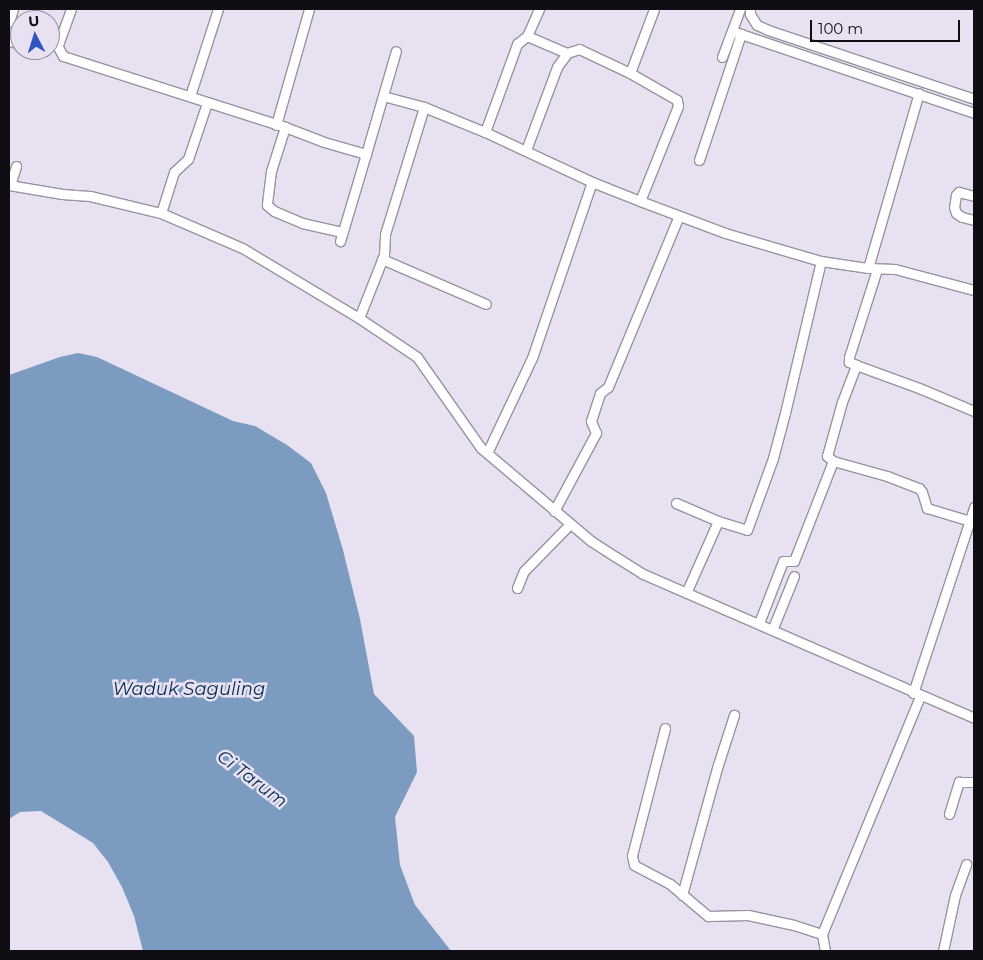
<!DOCTYPE html>
<style>
body{margin:0}
#map{position:relative;width:983px;height:960px;overflow:hidden;background:#e8e1f1;font-family:Montserrat,sans-serif}
div>[style]{position:absolute}
[style*='--x']{left:calc(var(--x)*1px);top:calc(var(--y)*1px);width:calc(var(--w)*1px);rotate:calc(var(--a)*1deg)}
.water>*{inset:0;background:#7b9cc0}
.roads{filter:drop-shadow(1px 0 #9892a1) drop-shadow(-1px 0 #9892a1) drop-shadow(0 1px #9892a1) drop-shadow(0 -1px #9892a1)}
.minor>*{height:9px;margin:-4.5px;padding:0 4.5px;transform-origin:4.5px;border-radius:4.5px;background:#fff}
span{translate:-50% -50%;white-space:nowrap;text-align:center;line-height:1.15;-webkit-text-stroke:5px #e8e1f1;paint-order:stroke}
.water-label{font-size:18px;color:#062d4f;font-style:italic}
.frame{position:absolute;inset:0;border:10px solid #100d13;pointer-events:none}
.north{position:absolute;left:10px;top:10px;width:50px;height:50px;box-sizing:border-box;background:#e8e1f1;border:1px solid #928c98;border-radius:50%;rotate:355deg;font-size:14px;font-weight:700;line-height:20px;text-align:center;color:#100d13}
.north::after{content:'';display:block;margin:auto;width:18px;height:22px;background:#2f54c3;clip-path:polygon(50% 0,100% 100%,50% 72%,0 100%)}
.scale{position:absolute;left:810px;top:20px;width:150px;height:22px;box-sizing:border-box;border:2px solid #100d13;border-top:0;padding-left:6px;font-size:15px;line-height:18px;white-space:nowrap;color:#100d13;-webkit-text-stroke:4px #e8e1f1;paint-order:stroke}
</style>
<div id="map">
<div class="water">
<i style="clip-path:polygon(78px 353px,97px 357px,233px 421px,255px 426px,287px 445px,311px 463px,326px 493px,343px 550px,360px 619px,374px 694px,414px 736px,417px 772px,395px 817px,400px 865px,415px 905px,451px 951px,143px 951px,134px 916px,122px 887px,108px 862px,93px 843px,41px 811px,20px 812px,9px 819px,9px 375px,60px 357px)"></i>
</div>
<div class="roads">
<div class="minor">
<i style="--x:71;--y:9;--w:37;--a:110"></i>
<i style="--x:58;--y:44;--w:3;--a:90"></i>
<i style="--x:58;--y:47;--w:10;--a:61"></i>
<i style="--x:63;--y:56;--w:233;--a:17.7"></i>
<i style="--x:285;--y:127;--w:42;--a:21"></i>
<i style="--x:324;--y:142;--w:44;--a:15.9"></i>
<i style="--x:366;--y:154;--w:91;--a:106.6"></i>
<i style="--x:750;--y:9;--w:5;--a:90"></i>
<i style="--x:750;--y:14;--w:13;--a:58"></i>
<i style="--x:757;--y:25;--w:12;--a:24"></i>
<i style="--x:768;--y:30;--w:217;--a:18.5"></i>
<i style="--x:9;--y:22;--w:14;--a:-73"></i>
<i style="--x:732;--y:31;--w:256;--a:18.7"></i>
<i style="--x:527;--y:36;--w:43;--a:23"></i>
<i style="--x:567;--y:53;--w:13;--a:-18"></i>
<i style="--x:579;--y:49;--w:56;--a:25.2"></i>
<i style="--x:630;--y:73;--w:54;--a:29.9"></i>
<i style="--x:677;--y:100;--w:6;--a:81"></i>
<i style="--x:678;--y:106;--w:102;--a:111.8"></i>
<i style="--x:640;--y:201;--w:91;--a:20.6"></i>
<i style="--x:725;--y:233;--w:100;--a:16.3"></i>
<i style="--x:821;--y:261;--w:48;--a:8.5"></i>
<i style="--x:868;--y:268;--w:27;--a:2"></i>
<i style="--x:895;--y:269;--w:82;--a:14.9"></i>
<i style="--x:9;--y:41;--w:11;--a:15"></i>
<i style="--x:42;--y:50;--w:3;--a:18"></i>
<i style="--x:722;--y:57;--w:51;--a:-69.4"></i>
<i style="--x:630;--y:73;--w:68;--a:-69.4"></i>
<i style="--x:190;--y:96;--w:91;--a:-72.2"></i>
<i style="--x:383;--y:96;--w:42;--a:15"></i>
<i style="--x:276;--y:125;--w:121;--a:-74.1"></i>
<i style="--x:285;--y:127;--w:46;--a:107.7"></i>
<i style="--x:271;--y:171;--w:34;--a:97"></i>
<i style="--x:267;--y:205;--w:9;--a:41"></i>
<i style="--x:274;--y:211;--w:30;--a:23"></i>
<i style="--x:302;--y:223;--w:41;--a:12.7"></i>
<i style="--x:485;--y:132;--w:118;--a:25"></i>
<i style="--x:592;--y:182;--w:52;--a:21.6"></i>
<i style="--x:526;--y:150;--w:89;--a:-69.5"></i>
<i style="--x:557;--y:67;--w:17;--a:-54"></i>
<i style="--x:366;--y:154;--w:107;--a:-73.8"></i>
<i style="--x:699;--y:160;--w:133;--a:-71.6"></i>
<i style="--x:9;--y:185;--w:54;--a:9.6"></i>
<i style="--x:62;--y:194;--w:28;--a:4"></i>
<i style="--x:90;--y:196;--w:73;--a:13.5"></i>
<i style="--x:161;--y:213;--w:90;--a:23.4"></i>
<i style="--x:244;--y:249;--w:134;--a:31"></i>
<i style="--x:359;--y:318;--w:70;--a:33.9"></i>
<i style="--x:417;--y:357;--w:111;--a:54.9"></i>
<i style="--x:481;--y:448;--w:144;--a:40.2"></i>
<i style="--x:591;--y:541;--w:30;--a:33"></i>
<i style="--x:616;--y:557;--w:32;--a:32"></i>
<i style="--x:643;--y:574;--w:361;--a:23.5"></i>
<i style="--x:10;--y:185;--w:20;--a:-72"></i>
<i style="--x:974;--y:196;--w:16;--a:-165"></i>
<i style="--x:959;--y:192;--w:4;--a:135"></i>
<i style="--x:956;--y:195;--w:12;--a:99"></i>
<i style="--x:954;--y:207;--w:6;--a:72"></i>
<i style="--x:956;--y:213;--w:7;--a:34"></i>
<i style="--x:962;--y:217;--w:12;--a:14"></i>
<i style="--x:161;--y:213;--w:43;--a:-72.4"></i>
<i style="--x:174;--y:172;--w:19;--a:-43"></i>
<i style="--x:188;--y:159;--w:59;--a:-71.3"></i>
<i style="--x:382;--y:259;--w:113;--a:23.4"></i>
<i style="--x:868;--y:268;--w:182;--a:-73.8"></i>
<i style="--x:359;--y:318;--w:68;--a:-68.4"></i>
<i style="--x:384;--y:255;--w:21;--a:-87"></i>
<i style="--x:385;--y:234;--w:133;--a:-72.9"></i>
<i style="--x:424;--y:107;--w:66;--a:22.3"></i>
<i style="--x:485;--y:132;--w:94;--a:-70"></i>
<i style="--x:517;--y:44;--w:13;--a:-39"></i>
<i style="--x:527;--y:36;--w:30;--a:-66"></i>
<i style="--x:856;--y:365;--w:67;--a:20.1"></i>
<i style="--x:919;--y:388;--w:60;--a:22.7"></i>
<i style="--x:487;--y:453;--w:105;--a:-64.7"></i>
<i style="--x:532;--y:358;--w:186;--a:-71.2"></i>
<i style="--x:833;--y:461;--w:56;--a:15.5"></i>
<i style="--x:887;--y:476;--w:34;--a:21"></i>
<i style="--x:919;--y:488;--w:5;--a:53"></i>
<i style="--x:922;--y:492;--w:17;--a:73"></i>
<i style="--x:927;--y:508;--w:45;--a:16.8"></i>
<i style="--x:676;--y:503;--w:46;--a:23.2"></i>
<i style="--x:718;--y:521;--w:30;--a:17"></i>
<i style="--x:747;--y:530;--w:77;--a:-70.1"></i>
<i style="--x:773;--y:458;--w:47;--a:-75.1"></i>
<i style="--x:785;--y:413;--w:156;--a:-76.7"></i>
<i style="--x:554;--y:511;--w:89;--a:-61.7"></i>
<i style="--x:596;--y:433;--w:13;--a:-113"></i>
<i style="--x:591;--y:421;--w:29;--a:-72"></i>
<i style="--x:600;--y:393;--w:10;--a:-37"></i>
<i style="--x:608;--y:387;--w:185;--a:-67.5"></i>
<i style="--x:517;--y:588;--w:18;--a:-68"></i>
<i style="--x:524;--y:571;--w:66;--a:-45.6"></i>
<i style="--x:686;--y:593;--w:79;--a:-66"></i>
<i style="--x:759;--y:623;--w:66;--a:-68.8"></i>
<i style="--x:783;--y:561;--w:11;--a:0"></i>
<i style="--x:794;--y:561;--w:107;--a:-68.7"></i>
<i style="--x:833;--y:461;--w:8;--a:-140"></i>
<i style="--x:827;--y:456;--w:56;--a:-74.5"></i>
<i style="--x:842;--y:402;--w:40;--a:-69"></i>
<i style="--x:856;--y:365;--w:8;--a:-157"></i>
<i style="--x:849;--y:362;--w:5;--a:-90"></i>
<i style="--x:849;--y:357;--w:92;--a:-72.3"></i>
<i style="--x:773;--y:628;--w:56;--a:-68"></i>
<i style="--x:913;--y:693;--w:196;--a:-71.8"></i>
<i style="--x:665;--y:728;--w:132;--a:104.5"></i>
<i style="--x:632;--y:856;--w:9;--a:77"></i>
<i style="--x:634;--y:865;--w:41;--a:27.8"></i>
<i style="--x:670;--y:884;--w:50;--a:40.1"></i>
<i style="--x:708;--y:916;--w:40;--a:-1.4"></i>
<i style="--x:748;--y:915;--w:47;--a:12.3"></i>
<i style="--x:794;--y:925;--w:29;--a:18"></i>
<i style="--x:949;--y:814;--w:34;--a:-73"></i>
<i style="--x:959;--y:782;--w:15;--a:0"></i>
<i style="--x:682;--y:895;--w:132;--a:-74.6"></i>
<i style="--x:717;--y:768;--w:56;--a:-72.2"></i>
<i style="--x:825;--y:951;--w:17;--a:-100"></i>
<i style="--x:822;--y:934;--w:257;--a:-67.6"></i>
<i style="--x:943;--y:951;--w:57;--a:-77.9"></i>
<i style="--x:955;--y:895;--w:33;--a:-70"></i>
</div>
</div>
<div class="water-label">
<span style="left:189px;top:689px">Waduk Saguling</span>
<span style="left:252px;top:779px;rotate:37deg">Ci Tarum</span>
</div>
<div class="frame"></div>
<div class="north">U</div>
<div class="scale">100 m</div>
</div>
